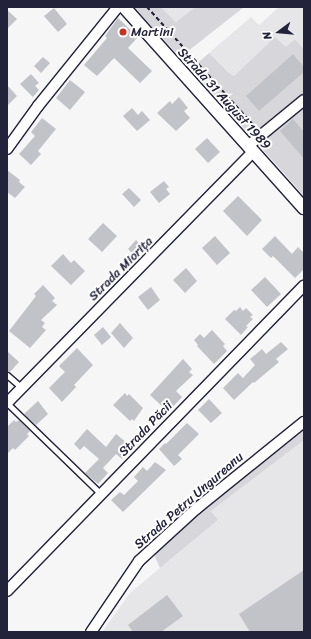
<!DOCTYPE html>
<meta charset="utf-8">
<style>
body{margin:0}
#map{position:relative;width:311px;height:639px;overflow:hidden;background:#f6f6f7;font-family:Sriracha,sans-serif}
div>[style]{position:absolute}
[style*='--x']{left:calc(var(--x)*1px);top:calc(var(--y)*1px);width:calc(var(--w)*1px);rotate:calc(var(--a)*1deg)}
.built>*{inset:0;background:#e6e6e9}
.green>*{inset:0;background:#d7d7db}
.building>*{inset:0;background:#c2c2c9}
.path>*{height:2px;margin-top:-1px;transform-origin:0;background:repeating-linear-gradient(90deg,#22223b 0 4px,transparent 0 7px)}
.roads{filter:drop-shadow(1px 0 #22223b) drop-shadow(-1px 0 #22223b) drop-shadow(0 1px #22223b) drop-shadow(0 -1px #22223b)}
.service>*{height:5px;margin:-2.5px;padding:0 2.5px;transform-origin:2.5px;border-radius:2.5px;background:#fff}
.minor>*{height:10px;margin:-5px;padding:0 5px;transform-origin:5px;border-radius:5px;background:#fff}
.tertiary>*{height:12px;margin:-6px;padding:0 6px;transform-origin:6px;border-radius:6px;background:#fff}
.dots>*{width:11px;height:11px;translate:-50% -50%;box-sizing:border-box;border:2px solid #fff;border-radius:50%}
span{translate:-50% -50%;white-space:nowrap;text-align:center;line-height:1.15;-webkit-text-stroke:4px #fff;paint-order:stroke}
.poi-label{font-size:13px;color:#22223b}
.left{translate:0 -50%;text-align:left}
.street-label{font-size:13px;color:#22223b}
.frame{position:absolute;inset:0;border:8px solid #22223b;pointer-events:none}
.north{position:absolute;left:259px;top:12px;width:40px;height:40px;-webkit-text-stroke:3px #fff;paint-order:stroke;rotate:254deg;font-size:11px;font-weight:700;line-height:16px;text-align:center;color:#22223b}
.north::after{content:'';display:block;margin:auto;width:14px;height:18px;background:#22223b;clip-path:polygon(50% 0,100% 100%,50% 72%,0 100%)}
</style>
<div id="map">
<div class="built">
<i style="clip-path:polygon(161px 7px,195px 7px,176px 22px)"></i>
<i style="clip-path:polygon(279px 7px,304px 7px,304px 49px,295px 39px,286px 48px,275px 37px,234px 76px,229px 73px,209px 53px,251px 17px,259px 25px)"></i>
<i style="clip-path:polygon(304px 440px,304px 632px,102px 632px,130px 593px,218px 520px,211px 511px)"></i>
</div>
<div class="green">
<i style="clip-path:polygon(134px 7px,161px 7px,176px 22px,195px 7px,244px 7px,183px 55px,176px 53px)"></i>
<i style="clip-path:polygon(275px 37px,286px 47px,295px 39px,304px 49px,304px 196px,191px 69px,209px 53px,229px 73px,234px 76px)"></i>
<i style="clip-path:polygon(304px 430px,304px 440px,211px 511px,218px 520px,160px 568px,155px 557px,158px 548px,207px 506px)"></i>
</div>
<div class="building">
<i style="clip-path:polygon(54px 8px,67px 24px,58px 32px,44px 16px)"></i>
<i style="clip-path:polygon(7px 10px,17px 19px,7px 29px)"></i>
<i style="clip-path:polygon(118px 18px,138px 37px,128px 48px,152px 71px,140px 83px,114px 58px,97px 76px,84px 65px,107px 38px,105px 36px)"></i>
<i style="clip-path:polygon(293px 54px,304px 67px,304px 72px,259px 111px,246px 96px)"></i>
<i style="clip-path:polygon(43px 57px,50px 63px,41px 73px,34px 66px)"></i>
<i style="clip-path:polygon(31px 74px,39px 83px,35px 86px,39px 90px,33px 97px,20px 84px)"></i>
<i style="clip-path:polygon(70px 80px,85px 92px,70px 110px,56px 98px)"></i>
<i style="clip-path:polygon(7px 85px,17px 96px,7px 106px)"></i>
<i style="clip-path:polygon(179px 97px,188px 108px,184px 111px,190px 118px,176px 131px,157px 113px,170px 101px,172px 104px)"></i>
<i style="clip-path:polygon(132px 108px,138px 115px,142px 111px,150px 120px,137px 131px,123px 116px)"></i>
<i style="clip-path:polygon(42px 118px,56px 129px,38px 151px,41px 154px,31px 165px,19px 154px,35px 136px,31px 132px)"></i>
<i style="clip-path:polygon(293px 119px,304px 132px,304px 159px,280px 131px)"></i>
<i style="clip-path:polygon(207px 138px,220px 152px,208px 163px,195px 149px)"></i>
<i style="clip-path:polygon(7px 170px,20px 180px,19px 182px,25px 187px,15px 198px,7px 192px)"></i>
<i style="clip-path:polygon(164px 181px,169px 187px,166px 189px,170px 194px,159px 203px,150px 192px)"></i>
<i style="clip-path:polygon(129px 188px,141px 200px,134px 207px,122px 194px)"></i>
<i style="clip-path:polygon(238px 196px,262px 220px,247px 236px,223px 211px)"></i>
<i style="clip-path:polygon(103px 223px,117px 236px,102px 252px,88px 239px)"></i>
<i style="clip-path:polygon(215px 236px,230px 253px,217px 265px,202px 248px)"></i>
<i style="clip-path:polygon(275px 236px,292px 254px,298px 247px,304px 253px,304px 269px,295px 278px,273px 256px,271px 258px,262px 249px)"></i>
<i style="clip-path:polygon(136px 240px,144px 249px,136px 257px,128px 249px)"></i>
<i style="clip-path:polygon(63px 254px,71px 263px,74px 260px,85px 271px,71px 285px,51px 266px)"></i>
<i style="clip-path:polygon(186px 268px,197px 281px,185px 293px,173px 280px)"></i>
<i style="clip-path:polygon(265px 277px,281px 294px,267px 307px,251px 290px)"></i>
<i style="clip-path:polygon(43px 285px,55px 298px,52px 301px,57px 305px,41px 320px,45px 323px,42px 327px,46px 330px,30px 348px,9px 331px,36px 296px,34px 294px)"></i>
<i style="clip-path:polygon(151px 287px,160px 300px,148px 310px,138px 297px)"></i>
<i style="clip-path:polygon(240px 307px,243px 311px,246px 308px,253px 315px,250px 317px,253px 319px,246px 326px,248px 327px,241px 335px,225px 319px,234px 310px,236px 311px)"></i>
<i style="clip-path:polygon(120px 323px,133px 338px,124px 348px,111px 333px)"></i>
<i style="clip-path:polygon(103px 327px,111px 337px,102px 345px,94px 335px)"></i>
<i style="clip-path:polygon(212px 330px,225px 344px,223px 346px,227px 351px,214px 364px,197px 346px,198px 345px,194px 340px,200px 334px,204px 338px)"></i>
<i style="clip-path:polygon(281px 342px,288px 349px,276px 359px,279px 362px,254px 383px,253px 382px,234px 400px,223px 388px,238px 373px,243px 378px,255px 365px,250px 359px,262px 349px,266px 354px)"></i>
<i style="clip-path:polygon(77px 348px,93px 365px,74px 385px,76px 387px,62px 402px,49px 388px,65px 372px,59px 366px)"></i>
<i style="clip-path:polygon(7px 351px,19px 362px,10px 372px,7px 371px)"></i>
<i style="clip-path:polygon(183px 359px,192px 369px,189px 372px,193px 375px,176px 391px,182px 397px,168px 412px,150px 395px)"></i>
<i style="clip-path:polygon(125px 393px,127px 396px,129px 394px,143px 408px,134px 421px,132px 419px,130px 421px,113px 405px)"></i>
<i style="clip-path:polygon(209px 399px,222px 413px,211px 423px,198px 410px)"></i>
<i style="clip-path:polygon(38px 401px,48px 414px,36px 425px,24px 414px)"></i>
<i style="clip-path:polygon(14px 420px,16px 422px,19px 420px,30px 431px,27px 434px,29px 436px,15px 450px,13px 448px,7px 454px,7px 427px)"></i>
<i style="clip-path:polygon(187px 423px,199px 434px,178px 455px,182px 459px,174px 466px,159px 449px,165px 443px,166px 444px)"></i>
<i style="clip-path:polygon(87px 429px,106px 447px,116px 434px,132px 447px,122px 459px,116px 454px,103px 468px,108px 473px,98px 484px,85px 473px,99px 459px,84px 446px,80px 450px,74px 444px)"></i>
<i style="clip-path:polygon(155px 462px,166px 470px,123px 512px,111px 500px,120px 492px,124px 495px,138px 481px,134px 477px,143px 467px,147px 471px)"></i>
<i style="clip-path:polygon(304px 570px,304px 632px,250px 632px,239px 614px)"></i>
<i style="clip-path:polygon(167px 595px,183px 616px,161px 632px,133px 632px,128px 625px)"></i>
</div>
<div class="path">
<i style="--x:147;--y:7;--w:163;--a:48"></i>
</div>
<div class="roads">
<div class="service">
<i style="--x:7;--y:375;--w:20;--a:41"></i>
<i style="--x:7;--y:403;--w:131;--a:44.1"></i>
</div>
<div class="minor">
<i style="--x:248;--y:146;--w:72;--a:-39.4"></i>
<i style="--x:7;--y:149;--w:53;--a:-54.2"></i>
<i style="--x:38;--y:106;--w:127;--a:-51.1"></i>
<i style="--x:7;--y:403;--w:351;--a:-45.6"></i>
<i style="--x:7;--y:591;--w:426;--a:-45.8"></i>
<i style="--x:91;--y:632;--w:86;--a:-55.9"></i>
<i style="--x:139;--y:561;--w:77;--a:-42.4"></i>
<i style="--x:196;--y:509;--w:139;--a:-38.9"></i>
</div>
<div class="tertiary">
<i style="--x:124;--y:7;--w:270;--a:48.2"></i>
</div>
</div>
<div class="dots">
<i style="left:123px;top:32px;background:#c8321e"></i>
</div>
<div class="poi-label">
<span class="left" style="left:131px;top:32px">Martini</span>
</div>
<div class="street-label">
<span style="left:224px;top:99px;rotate:48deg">Strada 31 August 1989</span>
<span style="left:121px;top:269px;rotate:-45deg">Strada Miorița</span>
<span style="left:146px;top:429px;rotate:-46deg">Strada Păcii</span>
<span style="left:189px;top:501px;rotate:-41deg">Strada Petru Ungureanu</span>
</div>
<div class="frame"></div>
<div class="north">N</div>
</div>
